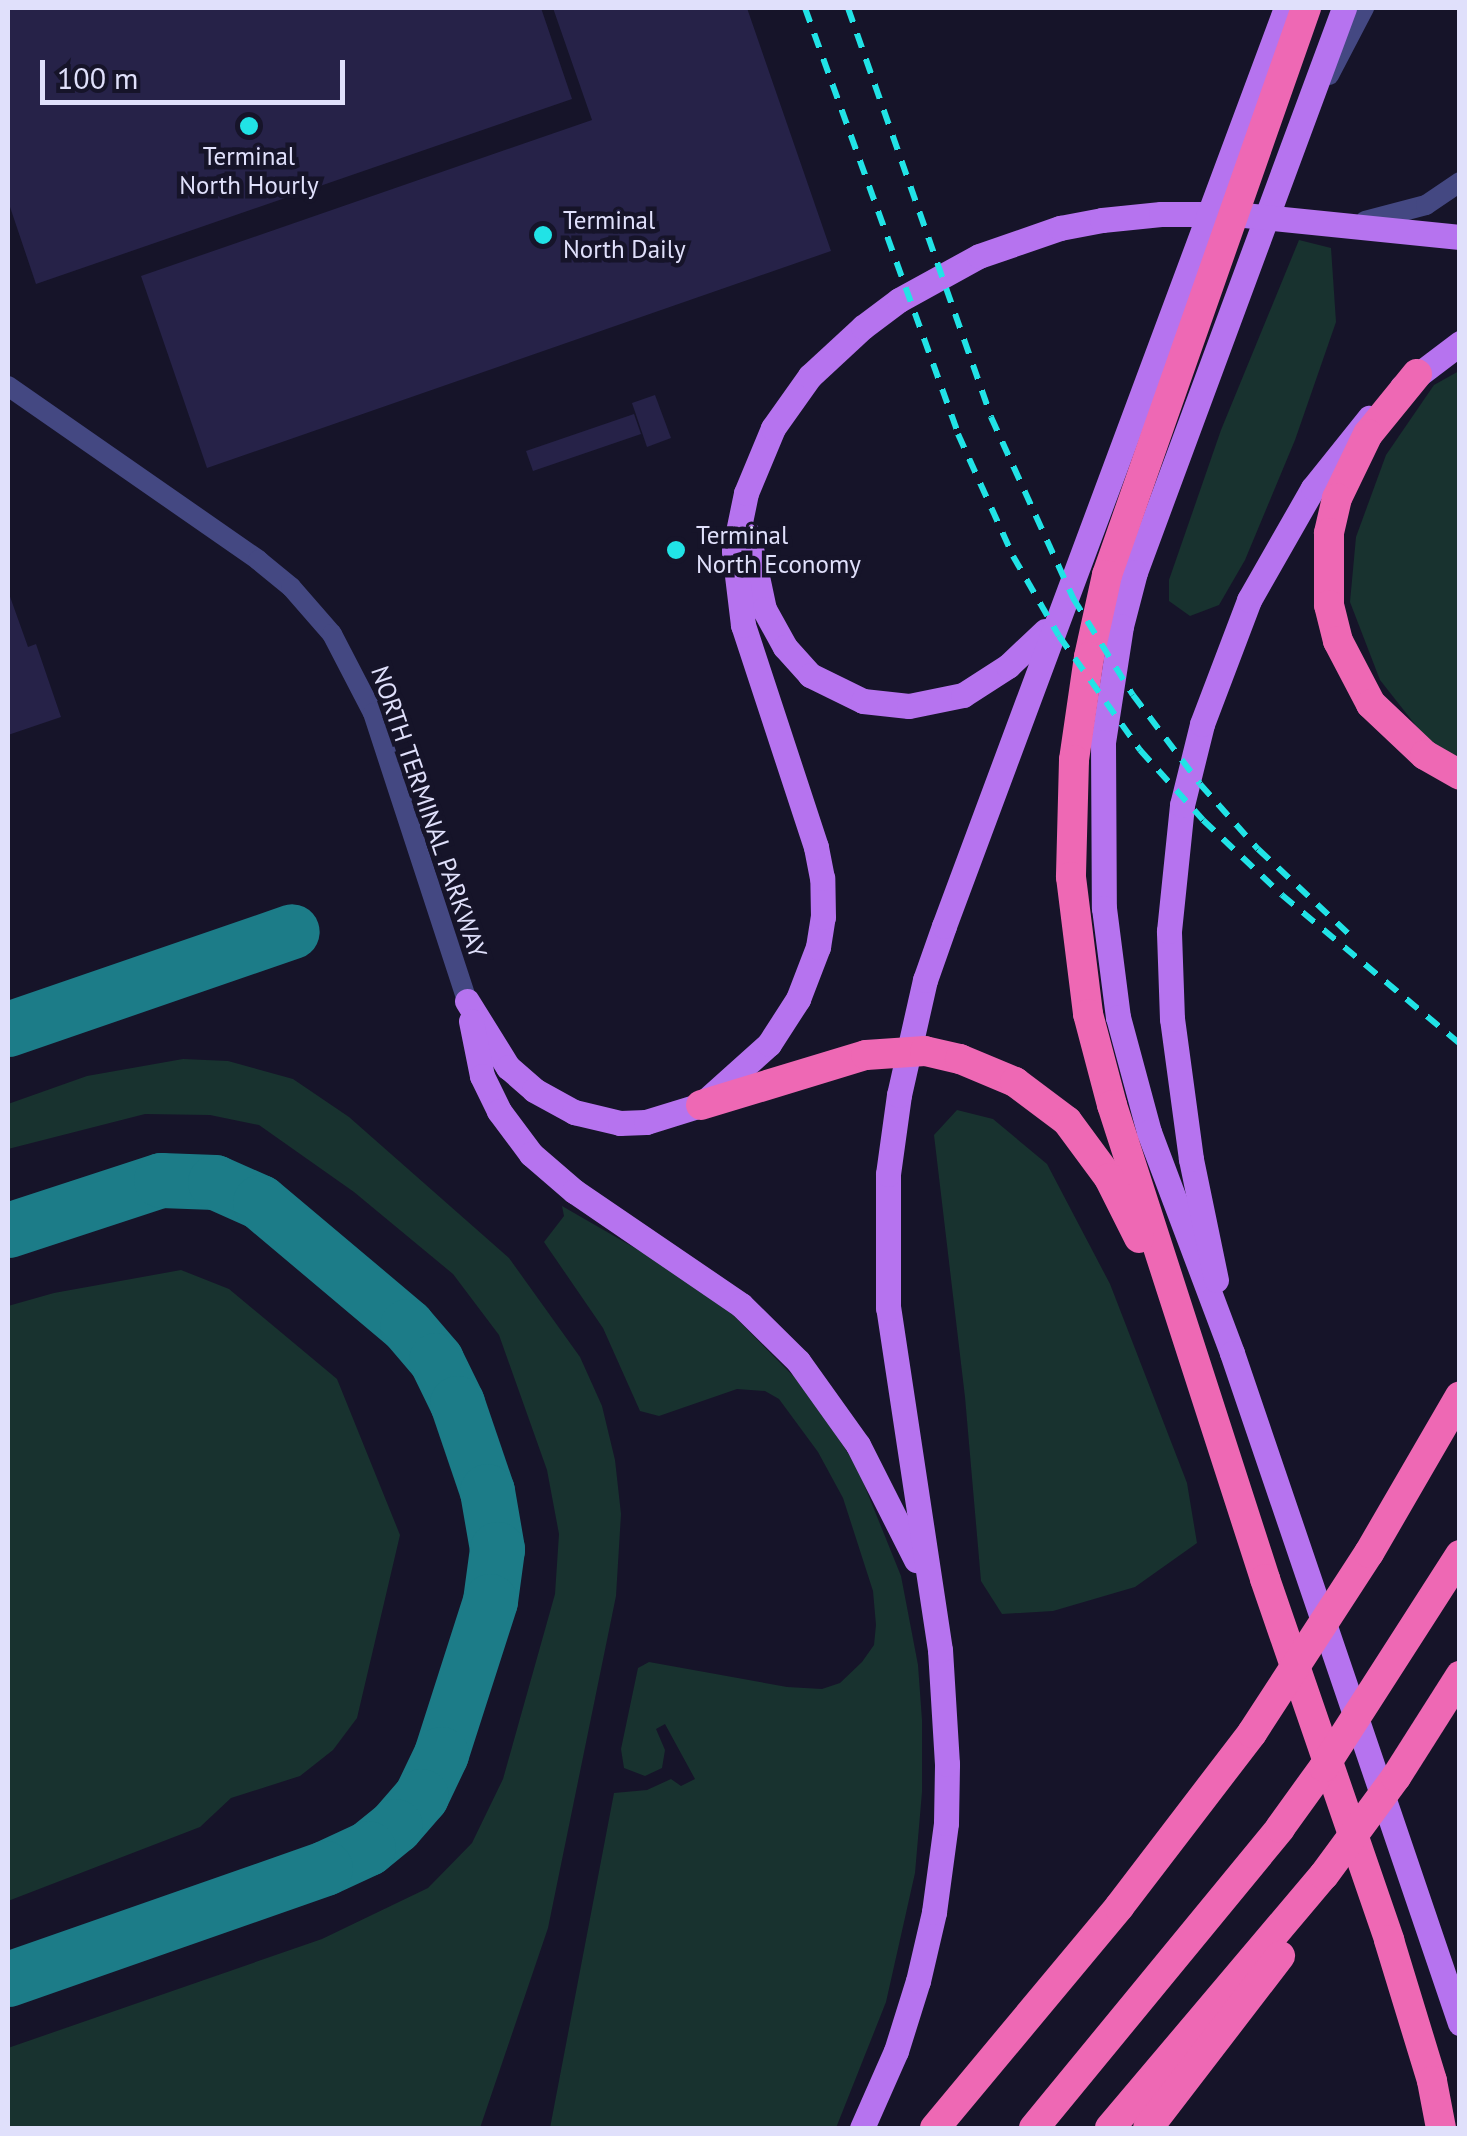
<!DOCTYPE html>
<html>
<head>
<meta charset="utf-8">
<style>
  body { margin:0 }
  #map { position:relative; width:1467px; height:2136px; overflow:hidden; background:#161429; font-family:"PT Sans",sans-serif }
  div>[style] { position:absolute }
  .green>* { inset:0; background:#18322f }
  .taxiway>* { height:55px; margin:-27.5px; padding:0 27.5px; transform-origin:27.5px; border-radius:27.5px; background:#1c7c88 }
  .building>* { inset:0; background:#262248 }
  .minor>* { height:20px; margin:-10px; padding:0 10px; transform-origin:10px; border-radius:10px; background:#444882 }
  .major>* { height:25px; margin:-12.5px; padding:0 12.5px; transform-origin:12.5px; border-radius:12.5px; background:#b673ef }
  .highway>* { height:30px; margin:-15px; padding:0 15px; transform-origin:15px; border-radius:15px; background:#ee68b4 }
  .rail>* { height:6px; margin-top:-3px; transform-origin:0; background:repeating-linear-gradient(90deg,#21e3e6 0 15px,transparent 0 27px) }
  .dots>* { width:28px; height:28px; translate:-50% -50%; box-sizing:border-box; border:5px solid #161429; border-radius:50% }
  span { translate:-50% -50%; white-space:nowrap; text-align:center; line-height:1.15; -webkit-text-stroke:9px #161429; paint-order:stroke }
  .poi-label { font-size:25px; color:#e0e0fb }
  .left { translate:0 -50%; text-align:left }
  .street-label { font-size:25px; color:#e0e0fb }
  .frame { position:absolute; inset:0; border:10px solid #e0e0fb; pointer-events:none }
  .scale { position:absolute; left:40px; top:60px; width:305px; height:45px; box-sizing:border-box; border:5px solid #e0e0fb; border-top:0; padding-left:12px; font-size:30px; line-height:35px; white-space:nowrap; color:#e0e0fb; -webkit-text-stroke:8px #161429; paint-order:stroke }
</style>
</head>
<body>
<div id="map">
  <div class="green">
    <div style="clip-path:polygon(1299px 240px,1331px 248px,1336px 322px,1295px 440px,1245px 560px,1219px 605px,1190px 616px,1169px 601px,1169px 580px,1221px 430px)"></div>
    <div style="clip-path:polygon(1459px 371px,1459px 758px,1428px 741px,1380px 680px,1350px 602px,1356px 537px,1386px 455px,1434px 385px)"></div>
    <div style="clip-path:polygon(183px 1059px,228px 1061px,293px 1079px,349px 1117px,509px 1258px,580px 1357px,602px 1406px,615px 1460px,621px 1514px,616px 1596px,548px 1928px,480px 2128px,8px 2128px,8px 2048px,322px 1939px,428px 1888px,472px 1843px,503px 1779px,555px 1594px,559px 1534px,547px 1470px,499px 1335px,453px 1274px,354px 1192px,259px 1125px,210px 1115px,145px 1114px,8px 1149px,8px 1104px,87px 1076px)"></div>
    <div style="clip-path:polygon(957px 1110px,993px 1119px,1047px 1164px,1110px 1284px,1187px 1483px,1197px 1543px,1135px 1587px,1053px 1611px,1002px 1614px,981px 1581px,965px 1397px,934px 1135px)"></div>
    <div style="clip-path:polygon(562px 1206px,673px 1270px,730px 1312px,806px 1389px,857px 1467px,901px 1576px,918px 1665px,922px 1720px,922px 1792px,915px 1873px,886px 2002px,836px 2128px,550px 2128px,614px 1793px,647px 1790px,671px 1779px,681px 1786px,695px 1779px,665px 1724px,656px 1729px,665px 1750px,662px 1768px,645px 1776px,624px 1768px,621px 1749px,638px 1668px,649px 1662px,787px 1687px,822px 1689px,840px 1683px,862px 1662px,874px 1645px,876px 1625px,873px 1591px,843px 1498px,818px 1452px,779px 1399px,765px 1391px,737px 1389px,659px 1416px,640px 1411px,603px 1328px,544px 1242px,564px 1216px)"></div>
    <div style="clip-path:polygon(181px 1270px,229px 1289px,337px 1379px,400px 1535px,357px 1718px,333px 1750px,300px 1776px,231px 1798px,200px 1827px,8px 1901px,8px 1306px,54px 1293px)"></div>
  </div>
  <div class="taxiway">
    <div style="left:8px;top:1029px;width:300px;rotate:-19deg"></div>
    <div style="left:8px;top:1230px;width:161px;rotate:-18.1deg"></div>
    <div style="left:161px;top:1180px;width:54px;rotate:2.1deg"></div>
    <div style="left:215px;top:1182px;width:49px;rotate:24deg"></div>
    <div style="left:260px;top:1202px;width:192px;rotate:40.1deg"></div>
    <div style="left:407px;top:1326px;width:45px;rotate:49.5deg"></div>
    <div style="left:436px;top:1360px;width:48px;rotate:64deg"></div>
    <div style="left:457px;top:1403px;width:93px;rotate:71.2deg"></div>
    <div style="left:487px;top:1491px;width:59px;rotate:80.2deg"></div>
    <div style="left:497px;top:1549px;width:52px;rotate:97.7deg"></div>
    <div style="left:490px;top:1601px;width:161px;rotate:107.8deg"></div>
    <div style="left:441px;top:1754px;width:47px;rotate:115.5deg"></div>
    <div style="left:421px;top:1796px;width:40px;rotate:131deg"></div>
    <div style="left:395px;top:1826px;width:35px;rotate:141deg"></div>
    <div style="left:368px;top:1848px;width:47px;rotate:155.1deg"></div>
    <div style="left:325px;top:1868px;width:336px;rotate:160.7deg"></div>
  </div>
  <div class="building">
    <div style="clip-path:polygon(8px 8px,541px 8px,572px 99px,36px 284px,8px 201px)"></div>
    <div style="clip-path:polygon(553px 8px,747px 8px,831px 251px,207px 468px,141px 276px,592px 120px)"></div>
    <div style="clip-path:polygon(655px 395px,671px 438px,647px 447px,632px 403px)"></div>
    <div style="clip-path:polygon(634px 414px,641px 434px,533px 471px,526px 451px)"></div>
    <div style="clip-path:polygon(8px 591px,28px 647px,36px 644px,61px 717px,8px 735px)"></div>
  </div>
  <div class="minor">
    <div style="left:1329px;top:75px;width:76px;rotate:-62.4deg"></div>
    <div style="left:1365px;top:221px;width:63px;rotate:-14.7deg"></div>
    <div style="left:1426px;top:205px;width:41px;rotate:-34.1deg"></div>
    <div style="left:8px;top:386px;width:305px;rotate:34.8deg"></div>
    <div style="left:258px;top:560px;width:43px;rotate:39.3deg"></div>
    <div style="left:291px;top:587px;width:62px;rotate:48.9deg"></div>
    <div style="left:332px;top:634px;width:89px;rotate:62.6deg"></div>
    <div style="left:373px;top:713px;width:303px;rotate:71.9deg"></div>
  </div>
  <div class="major">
    <div style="left:1344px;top:8px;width:601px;rotate:110.33deg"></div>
    <div style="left:1135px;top:572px;width:56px;rotate:104.5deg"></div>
    <div style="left:1121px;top:626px;width:117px;rotate:98.8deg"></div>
    <div style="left:1103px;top:742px;width:166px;rotate:89.7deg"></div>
    <div style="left:1104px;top:908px;width:110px;rotate:82.7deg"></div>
    <div style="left:1118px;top:1017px;width:119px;rotate:74.9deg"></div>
    <div style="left:1149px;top:1132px;width:236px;rotate:69.4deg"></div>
    <div style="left:1232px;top:1353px;width:708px;rotate:71.21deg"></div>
    <div style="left:1402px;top:387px;width:73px;rotate:-37.2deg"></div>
    <div style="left:748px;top:534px;width:77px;rotate:78deg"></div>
    <div style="left:764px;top:609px;width:43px;rotate:61.1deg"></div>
    <div style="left:785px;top:647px;width:38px;rotate:48deg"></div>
    <div style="left:810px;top:675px;width:59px;rotate:26.1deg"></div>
    <div style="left:863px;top:701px;width:46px;rotate:6.2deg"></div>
    <div style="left:909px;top:706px;width:55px;rotate:-11.5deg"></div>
    <div style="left:963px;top:695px;width:54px;rotate:-32.8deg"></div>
    <div style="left:1008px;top:666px;width:51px;rotate:-43.4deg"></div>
    <div style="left:467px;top:1001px;width:78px;rotate:58.2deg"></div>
    <div style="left:508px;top:1067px;width:35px;rotate:41deg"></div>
    <div style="left:534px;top:1090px;width:46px;rotate:28.8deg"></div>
    <div style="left:574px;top:1112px;width:47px;rotate:13.4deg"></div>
    <div style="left:620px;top:1123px;width:26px;rotate:-2deg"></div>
    <div style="left:646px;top:1122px;width:58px;rotate:-17.2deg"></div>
    <div style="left:701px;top:1105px;width:91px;rotate:-41.9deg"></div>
    <div style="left:769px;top:1044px;width:54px;rotate:-57.2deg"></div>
    <div style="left:798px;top:999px;width:56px;rotate:-69deg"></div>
    <div style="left:818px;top:947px;width:30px;rotate:-81deg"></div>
    <div style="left:823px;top:917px;width:39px;rotate:-91deg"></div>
    <div style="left:822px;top:878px;width:32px;rotate:-101deg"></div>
    <div style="left:816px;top:847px;width:234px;rotate:-108.2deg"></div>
    <div style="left:743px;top:625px;width:75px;rotate:-96.9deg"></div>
    <div style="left:734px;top:551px;width:59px;rotate:-78.3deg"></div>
    <div style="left:746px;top:493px;width:70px;rotate:-67.4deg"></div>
    <div style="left:773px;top:428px;width:64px;rotate:-54.6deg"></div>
    <div style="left:810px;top:376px;width:72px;rotate:-42.8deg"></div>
    <div style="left:863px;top:327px;width:45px;rotate:-36.9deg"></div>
    <div style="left:899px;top:300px;width:91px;rotate:-28.8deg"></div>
    <div style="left:979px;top:256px;width:86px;rotate:-19.1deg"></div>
    <div style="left:1060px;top:228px;width:43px;rotate:-10.8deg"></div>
    <div style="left:1102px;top:220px;width:59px;rotate:-5.8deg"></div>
    <div style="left:1161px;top:214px;width:73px"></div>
    <div style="left:1234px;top:214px;width:227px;rotate:5.8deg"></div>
    <div style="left:471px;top:1021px;width:56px;rotate:78.7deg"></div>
    <div style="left:482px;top:1076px;width:39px;rotate:64deg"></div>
    <div style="left:499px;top:1111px;width:54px;rotate:53.3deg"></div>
    <div style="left:531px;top:1154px;width:57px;rotate:40.7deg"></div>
    <div style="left:574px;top:1191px;width:202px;rotate:34.3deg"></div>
    <div style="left:741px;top:1305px;width:80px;rotate:44.5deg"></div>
    <div style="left:798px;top:1361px;width:103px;rotate:54.5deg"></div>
    <div style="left:858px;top:1445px;width:129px;rotate:63.2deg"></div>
    <div style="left:1216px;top:1280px;width:124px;rotate:-101.7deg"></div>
    <div style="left:1191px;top:1159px;width:141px;rotate:-97.7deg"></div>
    <div style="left:1172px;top:1019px;width:88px;rotate:-92deg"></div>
    <div style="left:1169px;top:931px;width:127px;rotate:-84.1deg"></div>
    <div style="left:1182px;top:805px;width:83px;rotate:-76.1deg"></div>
    <div style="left:1202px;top:724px;width:133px;rotate:-69.2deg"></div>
    <div style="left:1249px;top:600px;width:129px;rotate:-60.3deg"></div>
    <div style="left:1313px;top:488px;width:90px;rotate:-51.3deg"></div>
    <div style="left:862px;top:2128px;width:84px;rotate:-66.2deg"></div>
    <div style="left:896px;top:2051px;width:73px;rotate:-72.6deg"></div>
    <div style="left:918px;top:1981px;width:71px;rotate:-76.9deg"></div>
    <div style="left:934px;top:1912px;width:90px;rotate:-82.3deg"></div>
    <div style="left:946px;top:1823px;width:59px;rotate:-89deg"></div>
    <div style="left:947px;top:1764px;width:114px;rotate:-93.5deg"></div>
    <div style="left:940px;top:1650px;width:346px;rotate:-98.6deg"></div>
    <div style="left:888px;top:1308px;width:134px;rotate:-90deg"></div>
    <div style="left:888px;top:1174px;width:80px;rotate:-82.1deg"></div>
    <div style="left:899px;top:1095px;width:118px;rotate:-77.3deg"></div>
    <div style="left:925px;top:980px;width:57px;rotate:-70.6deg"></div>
    <div style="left:944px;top:926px;width:980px;rotate:-69.57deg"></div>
  </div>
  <div class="highway">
    <div style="left:1306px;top:8px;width:601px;rotate:109.34deg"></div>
    <div style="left:1107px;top:575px;width:84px;rotate:102.4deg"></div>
    <div style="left:1089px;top:657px;width:104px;rotate:98.3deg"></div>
    <div style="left:1074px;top:760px;width:117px;rotate:91.5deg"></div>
    <div style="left:1071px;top:877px;width:138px;rotate:82.9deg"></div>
    <div style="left:1088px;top:1014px;width:94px;rotate:75.2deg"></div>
    <div style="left:1112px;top:1105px;width:498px;rotate:72.1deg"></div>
    <div style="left:1265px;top:1579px;width:382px;rotate:71deg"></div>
    <div style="left:1389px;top:1940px;width:147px;rotate:73deg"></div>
    <div style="left:1432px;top:2081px;width:48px;rotate:79.2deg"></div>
    <div style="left:1417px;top:374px;width:77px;rotate:129.2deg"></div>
    <div style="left:1368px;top:434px;width:71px;rotate:115.8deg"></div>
    <div style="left:1337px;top:498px;width:36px;rotate:103deg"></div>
    <div style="left:1329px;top:533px;width:72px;rotate:90deg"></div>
    <div style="left:1329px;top:605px;width:37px;rotate:76deg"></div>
    <div style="left:1338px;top:641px;width:71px;rotate:62.4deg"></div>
    <div style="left:1371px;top:704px;width:74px;rotate:43.4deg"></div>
    <div style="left:1425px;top:755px;width:40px;rotate:29.7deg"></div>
    <div style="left:701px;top:1105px;width:172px;rotate:-16.9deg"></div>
    <div style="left:866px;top:1055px;width:59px;rotate:-3.9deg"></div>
    <div style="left:925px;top:1051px;width:36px;rotate:13deg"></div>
    <div style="left:960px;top:1059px;width:60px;rotate:22.7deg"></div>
    <div style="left:1015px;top:1082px;width:65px;rotate:36.9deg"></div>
    <div style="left:1067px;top:1121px;width:71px;rotate:53.6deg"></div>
    <div style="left:1109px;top:1178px;width:67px;rotate:63.4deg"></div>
    <div style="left:935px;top:2128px;width:288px;rotate:-50.2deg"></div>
    <div style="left:1119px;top:1907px;width:219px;rotate:-52.6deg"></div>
    <div style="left:1252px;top:1733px;width:215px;rotate:-57deg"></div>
    <div style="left:1369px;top:1553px;width:181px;rotate:-59.9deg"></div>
    <div style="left:1034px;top:2128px;width:388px;rotate:-50.6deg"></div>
    <div style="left:1280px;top:1828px;width:75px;rotate:-54.2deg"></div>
    <div style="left:1324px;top:1767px;width:252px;rotate:-57.3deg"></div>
    <div style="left:1110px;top:2128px;width:331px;rotate:-49.8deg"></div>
    <div style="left:1324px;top:1875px;width:122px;rotate:-53.7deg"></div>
    <div style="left:1396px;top:1777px;width:120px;rotate:-57.6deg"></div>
    <div style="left:1148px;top:2128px;width:217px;rotate:-52.5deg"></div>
  </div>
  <div class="rail">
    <div style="left:805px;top:8px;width:453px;rotate:70.2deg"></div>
    <div style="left:958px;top:434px;width:134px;rotate:65.7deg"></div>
    <div style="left:1013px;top:556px;width:92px;rotate:60.1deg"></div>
    <div style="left:1059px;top:636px;width:140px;rotate:54.6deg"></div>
    <div style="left:1140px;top:750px;width:94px;rotate:48deg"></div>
    <div style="left:1203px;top:820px;width:109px;rotate:43.5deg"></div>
    <div style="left:1282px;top:895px;width:232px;rotate:39.9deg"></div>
    <div style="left:848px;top:8px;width:433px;rotate:70.7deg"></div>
    <div style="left:991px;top:417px;width:199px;rotate:65.6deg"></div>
    <div style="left:1073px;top:598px;width:114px;rotate:58.3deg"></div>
    <div style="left:1133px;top:695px;width:111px;rotate:53deg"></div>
    <div style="left:1200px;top:784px;width:87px;rotate:48.3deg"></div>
    <div style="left:1258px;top:849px;width:129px;rotate:43.1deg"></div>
  </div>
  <div class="dots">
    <div style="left:249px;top:126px;background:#21e3e6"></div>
    <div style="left:543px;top:235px;background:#21e3e6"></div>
    <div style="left:676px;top:550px;background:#21e3e6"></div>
  </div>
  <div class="poi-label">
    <span style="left:249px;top:171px">Terminal<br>North Hourly</span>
    <span class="left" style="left:563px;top:235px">Terminal<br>North Daily</span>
    <span class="left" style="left:696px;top:550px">Terminal<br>North Economy</span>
  </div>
  <div class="street-label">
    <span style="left:429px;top:812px;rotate:71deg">NORTH TERMINAL PARKWAY</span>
  </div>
  <div class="frame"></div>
  <div class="scale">100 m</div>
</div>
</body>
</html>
